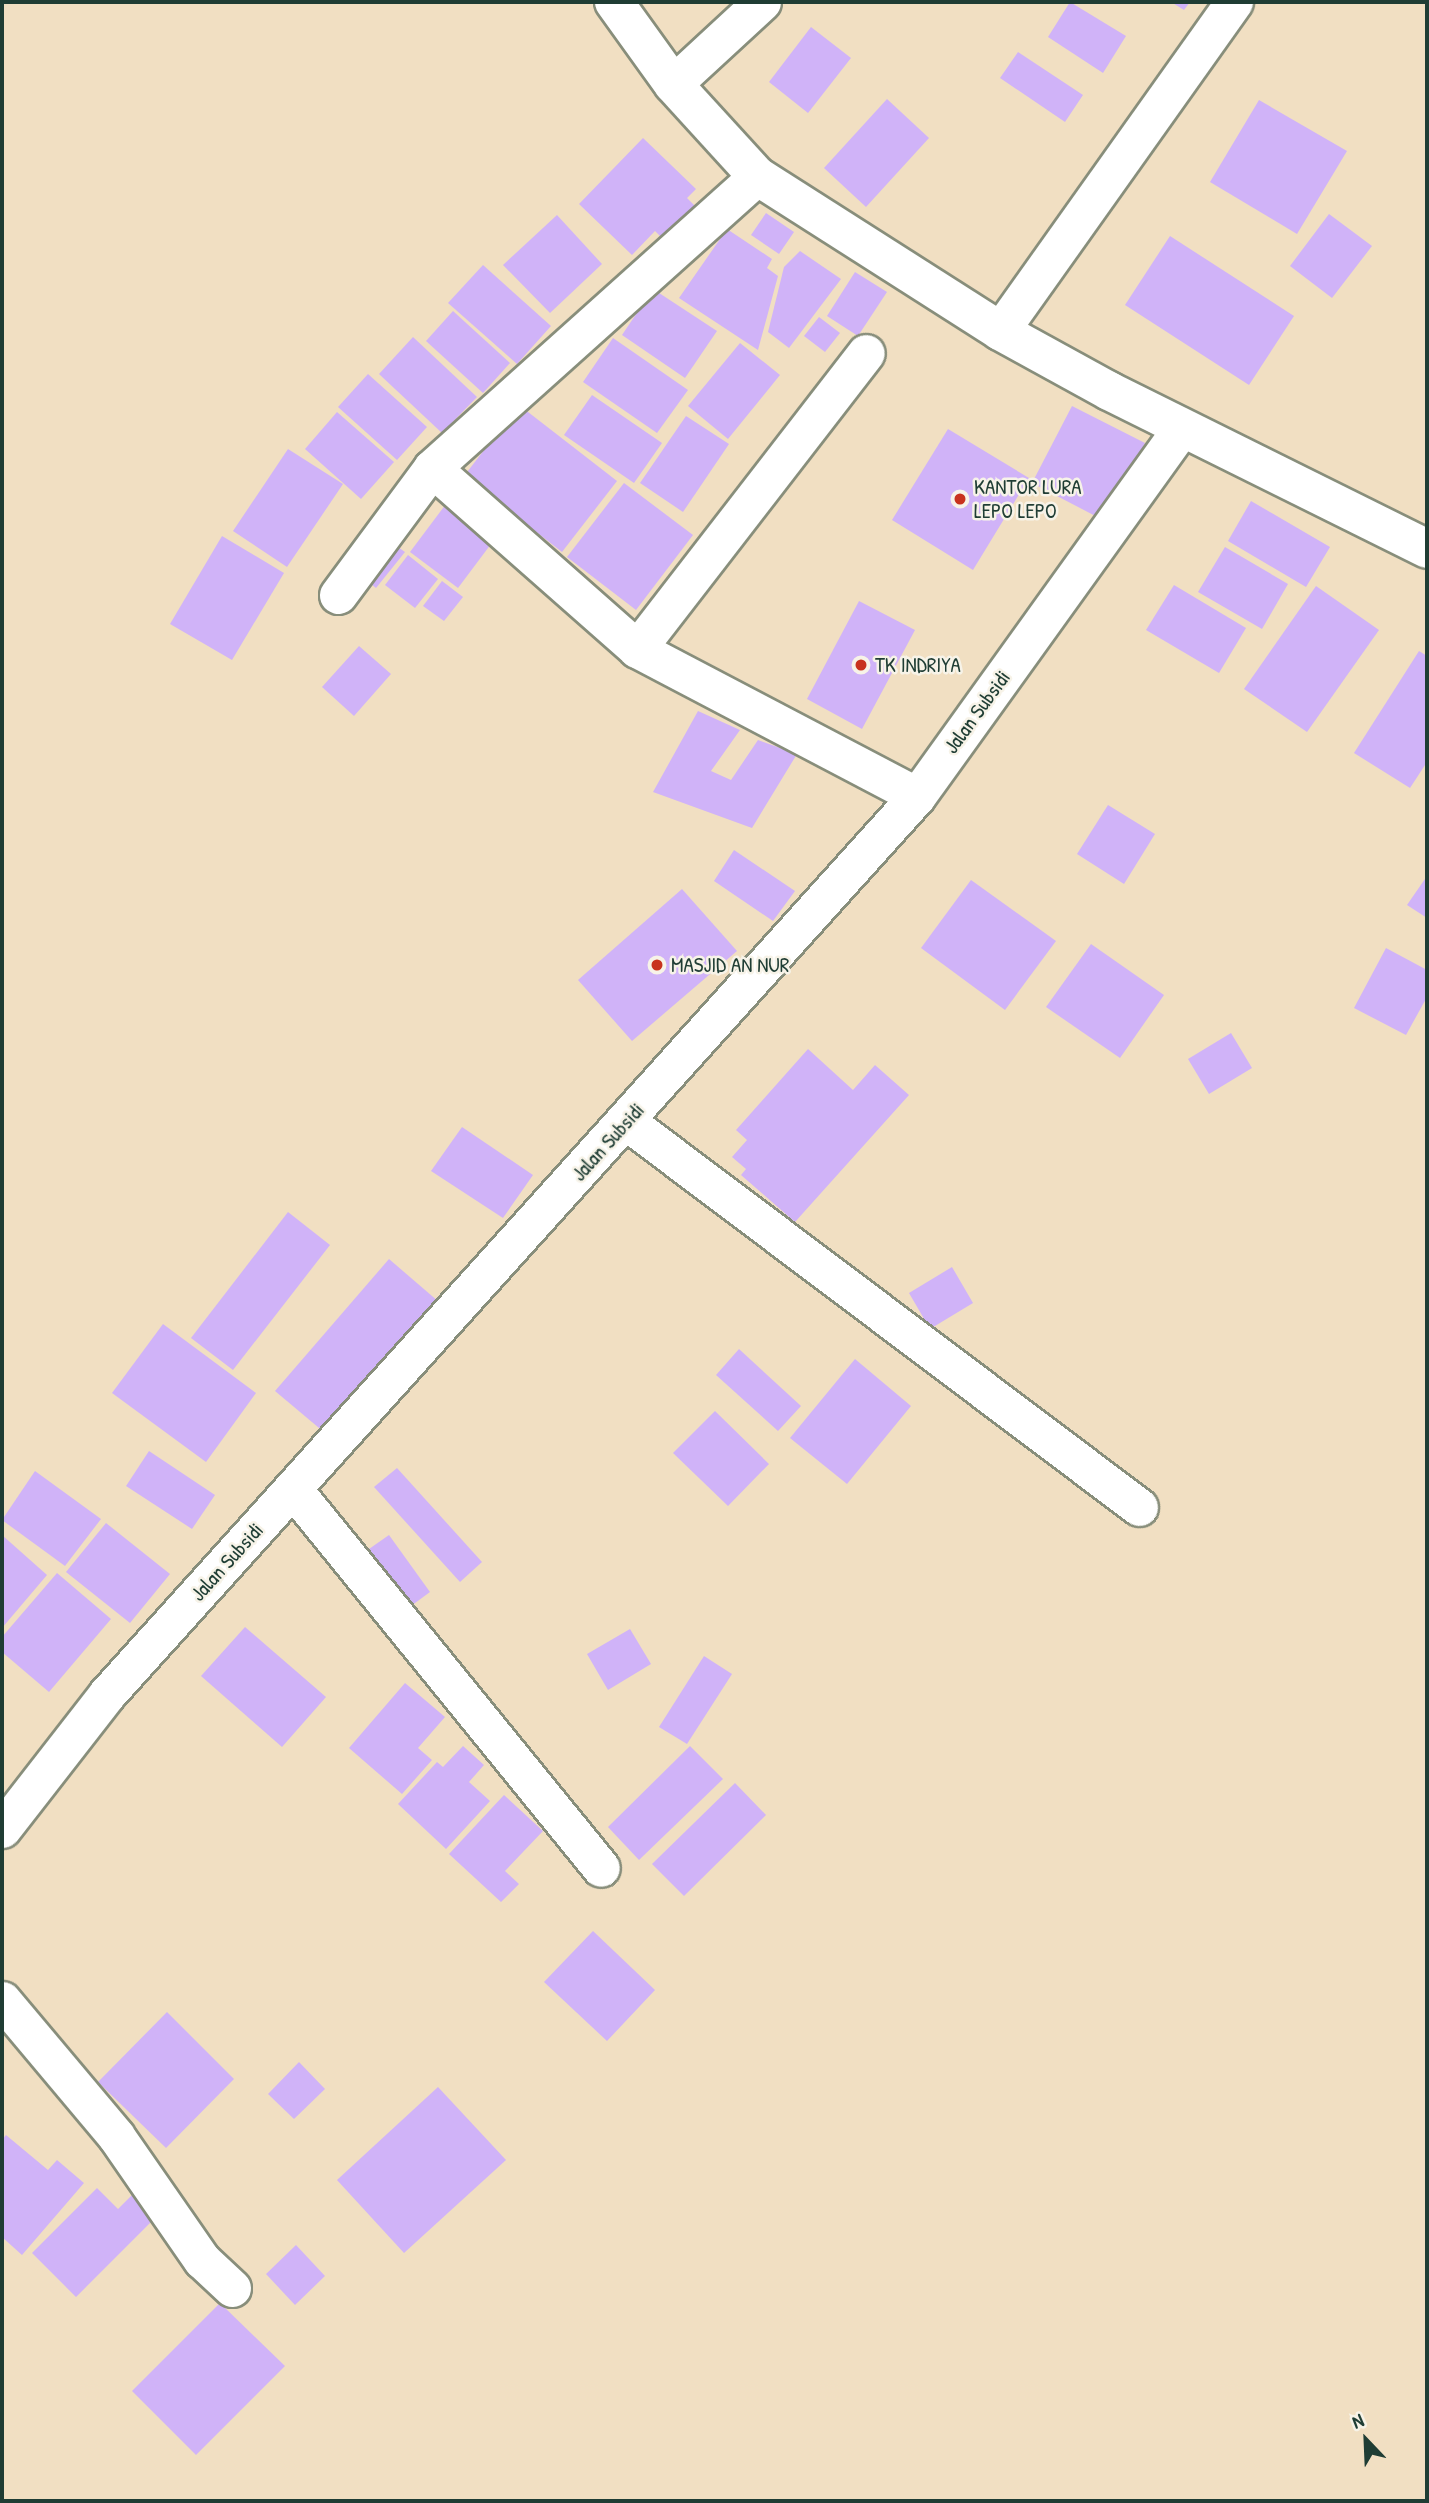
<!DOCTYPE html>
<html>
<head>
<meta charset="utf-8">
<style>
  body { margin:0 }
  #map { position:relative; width:1429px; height:2503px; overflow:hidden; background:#f1dfc2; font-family:"Patrick Hand",sans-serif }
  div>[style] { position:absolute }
  .building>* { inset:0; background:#d0b3f8 }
  .roads { filter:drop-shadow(2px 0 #888e7b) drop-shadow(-2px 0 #888e7b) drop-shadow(0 2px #888e7b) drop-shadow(0 -2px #888e7b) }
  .street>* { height:37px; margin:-18.5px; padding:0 18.5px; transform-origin:18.5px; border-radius:18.5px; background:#fff }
  .secondary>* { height:38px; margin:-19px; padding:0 19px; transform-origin:19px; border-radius:19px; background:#fff }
  .dots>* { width:19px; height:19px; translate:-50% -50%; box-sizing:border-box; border:4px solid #f7f3e8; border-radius:50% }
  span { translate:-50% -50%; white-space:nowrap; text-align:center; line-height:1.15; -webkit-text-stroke:5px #f7f3e8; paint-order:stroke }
  .poi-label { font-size:21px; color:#1f3d34 }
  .left { translate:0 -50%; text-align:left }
  .street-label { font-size:21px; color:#1f3d34 }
  .frame { position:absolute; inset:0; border:4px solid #1f3d34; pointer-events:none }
  .north { position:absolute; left:1331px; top:2405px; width:70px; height:70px; -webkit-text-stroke:5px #f7f3e8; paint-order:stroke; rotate:337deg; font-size:19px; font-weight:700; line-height:28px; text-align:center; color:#1f3d34 }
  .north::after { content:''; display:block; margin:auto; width:24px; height:32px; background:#1f3d34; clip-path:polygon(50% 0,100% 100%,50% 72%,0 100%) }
</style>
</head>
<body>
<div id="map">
  <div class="building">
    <div style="clip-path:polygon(1070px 2px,1126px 36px,1103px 73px,1048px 37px)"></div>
    <div style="clip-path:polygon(1171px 2px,1190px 2px,1184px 10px)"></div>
    <div style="clip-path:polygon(811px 27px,851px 58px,808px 113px,769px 82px)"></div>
    <div style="clip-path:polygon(1018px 52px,1083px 95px,1065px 122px,1000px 78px)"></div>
    <div style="clip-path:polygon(887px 99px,929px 138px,866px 207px,824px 168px)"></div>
    <div style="clip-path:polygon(1259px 100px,1347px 151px,1297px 234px,1210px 182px)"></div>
    <div style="clip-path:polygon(643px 138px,696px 189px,687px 198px,705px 216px,673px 249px,655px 231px,632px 255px,579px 204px)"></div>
    <div style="clip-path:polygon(766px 213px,794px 232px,779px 254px,751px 235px)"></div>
    <div style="clip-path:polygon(1329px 214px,1372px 246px,1332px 298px,1290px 266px)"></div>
    <div style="clip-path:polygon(557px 215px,602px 264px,550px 313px,503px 265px)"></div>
    <div style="clip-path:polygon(727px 229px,772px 259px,767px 268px,778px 276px,758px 350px,679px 298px)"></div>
    <div style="clip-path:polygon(1170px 236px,1294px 316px,1249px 385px,1125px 305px)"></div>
    <div style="clip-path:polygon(800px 251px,841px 279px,789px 348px,768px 332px,784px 267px)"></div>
    <div style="clip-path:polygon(483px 265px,551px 326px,517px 364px,448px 303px)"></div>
    <div style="clip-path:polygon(855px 272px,887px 292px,858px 336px,827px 316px)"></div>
    <div style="clip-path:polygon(653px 289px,717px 331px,685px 378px,622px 335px)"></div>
    <div style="clip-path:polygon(453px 311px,510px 363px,483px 393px,426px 341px)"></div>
    <div style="clip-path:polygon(819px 317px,840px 333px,825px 352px,804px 336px)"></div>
    <div style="clip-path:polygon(413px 337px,477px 397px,442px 433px,379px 374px)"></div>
    <div style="clip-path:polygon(613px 338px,688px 390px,657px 433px,583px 382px)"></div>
    <div style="clip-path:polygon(740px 343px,780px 375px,728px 439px,688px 406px)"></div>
    <div style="clip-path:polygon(368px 374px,427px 427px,397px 460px,338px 407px)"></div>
    <div style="clip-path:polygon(592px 395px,662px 443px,634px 483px,564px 435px)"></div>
    <div style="clip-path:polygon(519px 405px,617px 481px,562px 552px,464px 476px)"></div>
    <div style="clip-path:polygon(1072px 406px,1145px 443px,1105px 521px,1032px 483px)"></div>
    <div style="clip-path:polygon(337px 412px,394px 462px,361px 499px,305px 449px)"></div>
    <div style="clip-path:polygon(686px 416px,729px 444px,683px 512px,640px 483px)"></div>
    <div style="clip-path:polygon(948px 429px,1029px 478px,973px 570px,892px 520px)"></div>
    <div style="clip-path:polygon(288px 449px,343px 484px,287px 567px,233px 531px)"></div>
    <div style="clip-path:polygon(624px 483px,693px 535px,636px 610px,567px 557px)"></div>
    <div style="clip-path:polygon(1251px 501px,1330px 547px,1306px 587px,1228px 541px)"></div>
    <div style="clip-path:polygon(446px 504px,494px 540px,458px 588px,410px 552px)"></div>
    <div style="clip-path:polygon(222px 536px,284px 573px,232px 660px,170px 624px)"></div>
    <div style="clip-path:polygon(388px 540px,405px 552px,376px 588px,360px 575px)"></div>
    <div style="clip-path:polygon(1225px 547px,1288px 584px,1262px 629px,1198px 592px)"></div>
    <div style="clip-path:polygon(408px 555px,438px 579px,415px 608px,385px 585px)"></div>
    <div style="clip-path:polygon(442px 581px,463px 597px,444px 621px,423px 606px)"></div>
    <div style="clip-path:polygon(1174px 585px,1246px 628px,1219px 673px,1146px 630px)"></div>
    <div style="clip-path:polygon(1316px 586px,1379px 630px,1307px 732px,1244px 689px)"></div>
    <div style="clip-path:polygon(859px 601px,915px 630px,862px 729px,807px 699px)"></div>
    <div style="clip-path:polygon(359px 646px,391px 674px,354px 716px,322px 687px)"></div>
    <div style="clip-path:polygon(1419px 651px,1427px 656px,1427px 762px,1410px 788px,1354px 753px)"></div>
    <div style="clip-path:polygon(698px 711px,740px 730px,711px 771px,731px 780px,758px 740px,797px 754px,752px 828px,653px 792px)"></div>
    <div style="clip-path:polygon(1108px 805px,1155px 834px,1124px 884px,1077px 854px)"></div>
    <div style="clip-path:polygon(734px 850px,795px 891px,773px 921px,714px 881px)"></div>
    <div style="clip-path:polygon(1427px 876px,1427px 918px,1407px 905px)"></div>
    <div style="clip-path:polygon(971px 880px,1056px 941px,1005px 1010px,921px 948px)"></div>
    <div style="clip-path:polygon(682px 889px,737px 951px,632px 1041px,578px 980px)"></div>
    <div style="clip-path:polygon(1091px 944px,1164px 995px,1120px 1058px,1046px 1007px)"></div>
    <div style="clip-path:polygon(1386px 948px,1427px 970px,1427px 997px,1406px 1035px,1354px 1008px)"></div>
    <div style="clip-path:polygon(1231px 1033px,1252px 1068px,1209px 1094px,1188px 1059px)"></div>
    <div style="clip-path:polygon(808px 1049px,853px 1090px,875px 1065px,909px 1095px,795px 1222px,741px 1175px,746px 1169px,732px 1157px,747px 1140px,736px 1130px)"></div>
    <div style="clip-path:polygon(462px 1127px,533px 1175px,503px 1218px,431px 1171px)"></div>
    <div style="clip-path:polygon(288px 1212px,330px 1245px,233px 1370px,191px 1338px)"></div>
    <div style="clip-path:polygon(389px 1259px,439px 1302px,325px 1433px,275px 1391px)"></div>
    <div style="clip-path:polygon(952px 1267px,973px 1303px,930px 1329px,909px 1293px)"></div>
    <div style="clip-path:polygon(163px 1324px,256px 1393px,206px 1462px,112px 1393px)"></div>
    <div style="clip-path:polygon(739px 1349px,801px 1406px,778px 1431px,716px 1375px)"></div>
    <div style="clip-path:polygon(855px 1359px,911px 1406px,847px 1484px,790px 1438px)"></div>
    <div style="clip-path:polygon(715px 1411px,769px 1464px,728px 1506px,673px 1453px)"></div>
    <div style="clip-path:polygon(149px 1451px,215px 1495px,192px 1529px,126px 1486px)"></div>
    <div style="clip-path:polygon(397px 1468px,482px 1562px,460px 1582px,374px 1487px)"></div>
    <div style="clip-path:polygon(35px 1471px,101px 1519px,65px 1566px,2px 1520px)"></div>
    <div style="clip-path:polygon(106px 1523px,170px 1574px,130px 1623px,66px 1572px)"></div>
    <div style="clip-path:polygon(2px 1535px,47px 1575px,2px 1628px)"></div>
    <div style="clip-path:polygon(389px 1535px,430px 1592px,411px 1606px,369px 1549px)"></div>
    <div style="clip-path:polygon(57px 1573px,111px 1619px,49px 1692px,2px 1652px,2px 1637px)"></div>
    <div style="clip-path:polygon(245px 1627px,326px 1697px,282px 1747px,201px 1676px)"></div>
    <div style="clip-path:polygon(630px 1629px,651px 1664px,608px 1690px,587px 1654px)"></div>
    <div style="clip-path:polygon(704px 1656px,732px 1674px,687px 1744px,659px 1727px)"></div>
    <div style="clip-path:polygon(405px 1683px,445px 1717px,418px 1748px,432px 1760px,402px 1794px,349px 1748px)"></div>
    <div style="clip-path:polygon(463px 1746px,484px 1765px,469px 1782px,490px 1801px,446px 1849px,398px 1804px,437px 1762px,443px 1767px)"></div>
    <div style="clip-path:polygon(690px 1746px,723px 1779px,639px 1860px,608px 1827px)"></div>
    <div style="clip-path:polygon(735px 1783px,766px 1815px,684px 1896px,652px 1864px)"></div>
    <div style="clip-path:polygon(504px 1795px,543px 1831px,505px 1871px,519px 1884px,501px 1902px,449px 1854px)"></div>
    <div style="clip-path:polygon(593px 1931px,655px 1990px,607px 2041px,544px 1982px)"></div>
    <div style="clip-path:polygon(167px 2012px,234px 2079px,166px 2148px,98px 2082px)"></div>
    <div style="clip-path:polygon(299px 2062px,325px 2089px,294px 2119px,268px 2094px)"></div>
    <div style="clip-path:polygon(438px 2087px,506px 2160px,404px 2253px,337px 2180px)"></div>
    <div style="clip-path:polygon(6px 2135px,48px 2170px,57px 2160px,84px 2183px,22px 2255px,2px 2237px,2px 2140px)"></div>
    <div style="clip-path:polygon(97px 2188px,118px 2209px,132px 2195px,155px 2218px,76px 2297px,32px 2253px)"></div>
    <div style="clip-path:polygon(296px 2245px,325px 2276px,295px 2305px,266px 2274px)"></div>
    <div style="clip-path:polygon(220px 2303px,285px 2366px,196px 2455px,132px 2391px)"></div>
  </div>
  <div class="roads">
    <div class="street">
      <div style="left:673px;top:84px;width:121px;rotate:-42.7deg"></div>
      <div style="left:1000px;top:331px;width:404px;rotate:-54.6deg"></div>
      <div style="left:432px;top:468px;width:273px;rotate:41.4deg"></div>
      <div style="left:637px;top:649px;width:316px;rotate:27.7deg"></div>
      <div style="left:338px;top:595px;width:158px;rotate:-53.5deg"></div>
      <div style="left:432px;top:468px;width:437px;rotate:-41.9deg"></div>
      <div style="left:637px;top:649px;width:374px;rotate:-52.3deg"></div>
      <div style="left:626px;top:1121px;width:642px;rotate:36.96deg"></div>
      <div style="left:293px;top:1489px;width:488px;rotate:50.9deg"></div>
      <div style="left:2px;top:1829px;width:171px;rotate:-52.1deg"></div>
      <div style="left:107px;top:1694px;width:1209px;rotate:-47.95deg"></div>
      <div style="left:917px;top:796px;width:453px;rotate:-54.3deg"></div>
      <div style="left:2px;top:2000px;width:177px;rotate:50deg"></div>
      <div style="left:116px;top:2136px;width:151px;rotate:55.3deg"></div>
      <div style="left:202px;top:2260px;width:41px;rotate:43deg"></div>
    </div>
    <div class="secondary">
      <div style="left:614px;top:2px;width:101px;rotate:54.3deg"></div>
      <div style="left:673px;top:84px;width:125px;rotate:47.6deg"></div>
      <div style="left:757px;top:176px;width:288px;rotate:32.5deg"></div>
      <div style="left:1000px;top:331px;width:124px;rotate:28.8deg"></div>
      <div style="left:1109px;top:391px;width:355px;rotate:26.4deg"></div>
    </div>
  </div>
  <div class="dots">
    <div style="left:960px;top:499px;background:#c8321e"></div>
    <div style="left:861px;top:665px;background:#c8321e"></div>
    <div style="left:657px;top:965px;background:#c8321e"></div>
  </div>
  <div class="poi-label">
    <span class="left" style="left:974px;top:499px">KANTOR LURA<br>LEPO LEPO</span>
    <span class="left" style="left:875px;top:665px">TK INDRIYA</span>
    <span class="left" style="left:671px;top:965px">MASJID AN NUR</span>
  </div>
  <div class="street-label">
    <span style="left:977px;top:712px;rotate:-54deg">Jalan Subsidi</span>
    <span style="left:608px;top:1142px;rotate:-48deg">Jalan Subsidi</span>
    <span style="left:227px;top:1562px;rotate:-48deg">Jalan Subsidi</span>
  </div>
  <div class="frame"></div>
  <div class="north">N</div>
</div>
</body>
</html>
